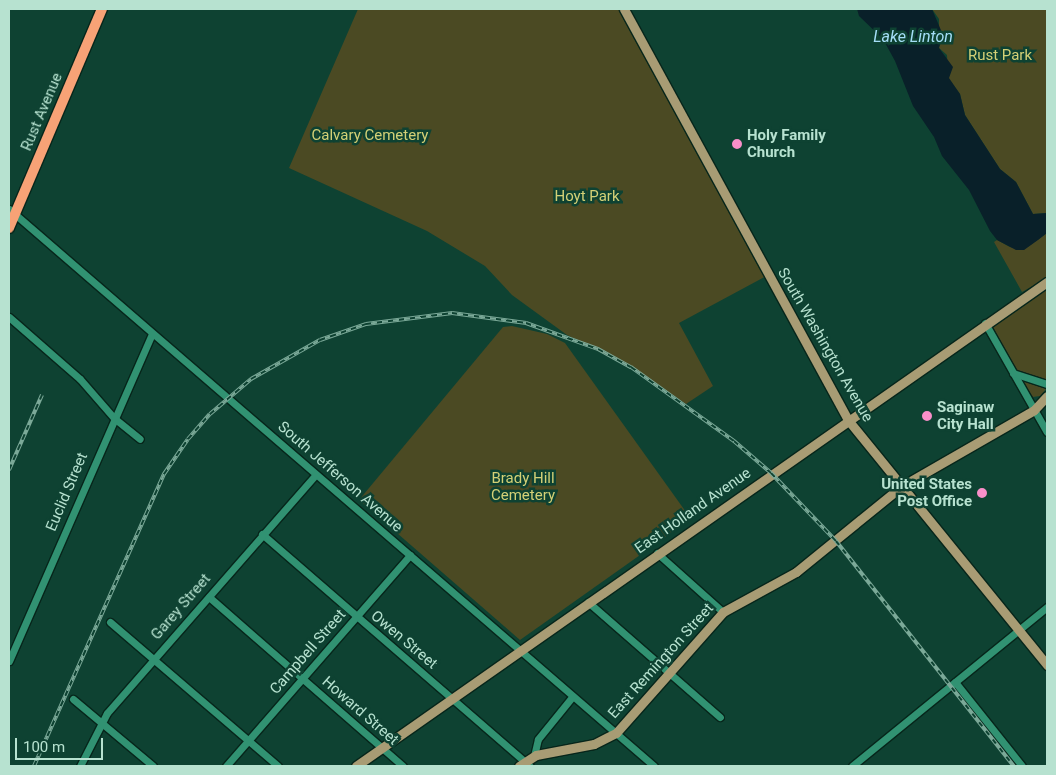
<!DOCTYPE html>
<html>
<head>
<meta charset="utf-8">
<style>
  body { margin:0 }
  #map { position:relative; width:1056px; height:775px; overflow:hidden; background:#0e4232; font-family:Roboto,sans-serif }
  div>[style] { position:absolute }
  .green>* { inset:0; background:#4b4a23 }
  .water>* { inset:0; background:#092029 }
  .roads { filter:drop-shadow(1px 0 #07261b) drop-shadow(-1px 0 #07261b) drop-shadow(0 1px #07261b) drop-shadow(0 -1px #07261b) }
  .minor>* { height:7px; margin:-3.5px; padding:0 3.5px; transform-origin:3.5px; border-radius:3.5px; background:#319272 }
  .major>* { height:9px; margin:-4.5px; padding:0 4.5px; transform-origin:4.5px; border-radius:4.5px; background:#a89c74 }
  .highway>* { height:10px; margin:-5px; padding:0 5px; transform-origin:5px; border-radius:5px; background:#f7a276 }
  .rail>* { height:4px; margin-top:-2px; transform-origin:0; background:repeating-linear-gradient(90deg,#0e4232 0 5.5px,#7ba998 0 11px); box-sizing:border-box; border-block:1px solid #7ba998 }
  .dots>* { width:14px; height:14px; translate:-50% -50%; box-sizing:border-box; border:2px solid #0e4232; border-radius:50% }
  span { translate:-50% -50%; white-space:nowrap; text-align:center; line-height:1.15; -webkit-text-stroke:5px #0e4232; paint-order:stroke }
  .park-label { font-size:15px; color:#d3d076 }
  .street-label { font-size:15px; color:#b7e2d0 }
  .poi-label { font-size:15px; color:#b7e2d0; font-weight:700 }
  .left { translate:0 -50%; text-align:left }
  .right { translate:-100% -50%; text-align:right }
  .water-label { font-size:16px; color:#a5def7; font-style:italic }
  .frame { position:absolute; inset:0; border:10px solid #b7e2d0; pointer-events:none }
  .scale { position:absolute; left:15px; top:738px; width:88px; height:22px; box-sizing:border-box; border:2px solid #b7e2d0; border-top:0; padding-left:6px; font-size:15px; line-height:18px; white-space:nowrap; color:#b7e2d0; -webkit-text-stroke:4px #0e4232; paint-order:stroke }
</style>
</head>
<body>
<div id="map">
  <div class="green">
    <div style="clip-path:polygon(358px 9px,624px 9px,768px 275px,679px 323px,713px 386px,686px 404px,631px 367px,567px 335px,512px 295px,485px 266px,427px 231px,289px 168px)"></div>
    <div style="clip-path:polygon(932px 9px,1047px 9px,1047px 213px,1033px 214px,1016px 182px,1000px 169px,965px 115px,960px 94px,948px 78px,947px 55px,939px 48px,939px 19px)"></div>
    <div style="clip-path:polygon(1047px 233px,1047px 278px,1022px 292px,994px 242px,997px 240px,1010px 247px,1023px 250px)"></div>
    <div style="clip-path:polygon(1047px 287px,1047px 380px,1046px 380px,1017px 372px,993px 327px)"></div>
    <div style="clip-path:polygon(512px 326px,547px 334px,565px 343px,691px 519px,520px 640px,359px 500px,503px 327px)"></div>
    <div style="clip-path:polygon(1021px 380px,1044px 386px,1046px 389px,1040px 396px,1033px 397px)"></div>
  </div>
  <div class="water">
    <div style="clip-path:polygon(857px 9px,932px 9px,943px 35px,939px 48px,953px 67px,949px 78px,960px 94px,965px 115px,1000px 169px,1016px 182px,1033px 214px,1047px 213px,1047px 233px,1038px 240px,1024px 250px,1016px 250px,997px 240px,990px 231px,969px 190px,942px 156px,934px 137px,913px 106px,895px 61px,883px 39px,859px 16px)"></div>
  </div>
  <div class="roads">
    <div class="minor">
      <div style="left:9px;top:209px;width:852px;rotate:40.81deg"></div>
      <div style="left:9px;top:317px;width:94px;rotate:41.1deg"></div>
      <div style="left:80px;top:379px;width:52px;rotate:48.9deg"></div>
      <div style="left:114px;top:418px;width:33px;rotate:39deg"></div>
      <div style="left:985px;top:323px;width:125px;rotate:60.4deg"></div>
      <div style="left:1013px;top:373px;width:36px;rotate:18deg"></div>
      <div style="left:262px;top:534px;width:354px;rotate:40.9deg"></div>
      <div style="left:657px;top:553px;width:89px;rotate:41.8deg"></div>
      <div style="left:209px;top:597px;width:257px;rotate:41.1deg"></div>
      <div style="left:588px;top:602px;width:175px;rotate:41.1deg"></div>
      <div style="left:110px;top:622px;width:221px;rotate:40.6deg"></div>
      <div style="left:9px;top:661px;width:357px;rotate:-66.4deg"></div>
      <div style="left:955px;top:682px;width:107px;rotate:51.4deg"></div>
      <div style="left:73px;top:699px;width:104px;rotate:39.9deg"></div>
      <div style="left:534px;top:756px;width:17px;rotate:-77deg"></div>
      <div style="left:538px;top:739px;width:55px;rotate:-50.9deg"></div>
      <div style="left:80px;top:766px;width:59px;rotate:-63deg"></div>
      <div style="left:107px;top:713px;width:317px;rotate:-48.8deg"></div>
      <div style="left:226px;top:766px;width:280px;rotate:-48.9deg"></div>
      <div style="left:852px;top:766px;width:252px;rotate:-39.2deg"></div>
    </div>
    <div class="major">
      <div style="left:624px;top:9px;width:468px;rotate:61.4deg"></div>
      <div style="left:848px;top:420px;width:316px;rotate:50.9deg"></div>
      <div style="left:356px;top:766px;width:844px;rotate:-35.01deg"></div>
      <div style="left:519px;top:766px;width:20px;rotate:-33deg"></div>
      <div style="left:536px;top:755px;width:59px;rotate:-10.7deg"></div>
      <div style="left:594px;top:744px;width:25px;rotate:-27deg"></div>
      <div style="left:616px;top:733px;width:162px;rotate:-48.5deg"></div>
      <div style="left:723px;top:612px;width:83px;rotate:-28.7deg"></div>
      <div style="left:796px;top:572px;width:136px;rotate:-39.1deg"></div>
      <div style="left:902px;top:486px;width:152px;rotate:-29.9deg"></div>
      <div style="left:1034px;top:410px;width:19px;rotate:-47deg"></div>
    </div>
    <div class="highway">
      <div style="left:9px;top:228px;width:238px;rotate:-67deg"></div>
    </div>
  </div>
  <div class="rail">
    <div style="left:9px;top:470px;width:82px;rotate:-66.3deg"></div>
    <div style="left:34px;top:766px;width:320px;rotate:-66deg"></div>
    <div style="left:164px;top:474px;width:42px;rotate:-55.6deg"></div>
    <div style="left:188px;top:439px;width:33px;rotate:-49deg"></div>
    <div style="left:210px;top:414px;width:54px;rotate:-40.5deg"></div>
    <div style="left:251px;top:379px;width:79px;rotate:-29.5deg"></div>
    <div style="left:320px;top:340px;width:49px;rotate:-19.2deg"></div>
    <div style="left:366px;top:324px;width:87px;rotate:-7.3deg"></div>
    <div style="left:452px;top:313px;width:75px;rotate:7.7deg"></div>
    <div style="left:526px;top:323px;width:77px;rotate:19.9deg"></div>
    <div style="left:598px;top:349px;width:38px;rotate:29deg"></div>
    <div style="left:631px;top:367px;width:127px;rotate:35.7deg"></div>
    <div style="left:734px;top:441px;width:49px;rotate:40.9deg"></div>
    <div style="left:771px;top:473px;width:94px;rotate:46.3deg"></div>
    <div style="left:836px;top:541px;width:287px;rotate:51.7deg"></div>
  </div>
  <div class="dots">
    <div style="left:737px;top:144px;background:#f98fc9"></div>
    <div style="left:927px;top:416px;background:#f98fc9"></div>
    <div style="left:982px;top:493px;background:#f98fc9"></div>
  </div>
  <div class="park-label">
    <span style="left:1000px;top:56px">Rust Park</span>
    <span style="left:370px;top:136px">Calvary Cemetery</span>
    <span style="left:587px;top:197px">Hoyt Park</span>
    <span style="left:523px;top:487px">Brady Hill<br>Cemetery</span>
  </div>
  <div class="street-label">
    <span style="left:42px;top:112px;rotate:-67deg">Rust Avenue</span>
    <span style="left:825px;top:345px;rotate:60deg">South Washington Avenue</span>
    <span style="left:340px;top:477px;rotate:41deg">South Jefferson Avenue</span>
    <span style="left:67px;top:492px;rotate:-67deg">Euclid Street</span>
    <span style="left:693px;top:511px;rotate:-35deg">East Holland Avenue</span>
    <span style="left:181px;top:607px;rotate:-49deg">Garey Street</span>
    <span style="left:404px;top:640px;rotate:40deg">Owen Street</span>
    <span style="left:308px;top:652px;rotate:-49deg">Campbell Street</span>
    <span style="left:661px;top:661px;rotate:-48deg">East Remington Street</span>
    <span style="left:360px;top:711px;rotate:41deg">Howard Street</span>
  </div>
  <div class="poi-label">
    <span class="left" style="left:747px;top:144px">Holy Family<br>Church</span>
    <span class="left" style="left:937px;top:416px">Saginaw<br>City Hall</span>
    <span class="right" style="left:972px;top:493px">United States<br>Post Office</span>
  </div>
  <div class="water-label">
    <span style="left:913px;top:37px">Lake Linton</span>
  </div>
  <div class="frame"></div>
  <div class="scale">100 m</div>
</div>
</body>
</html>
